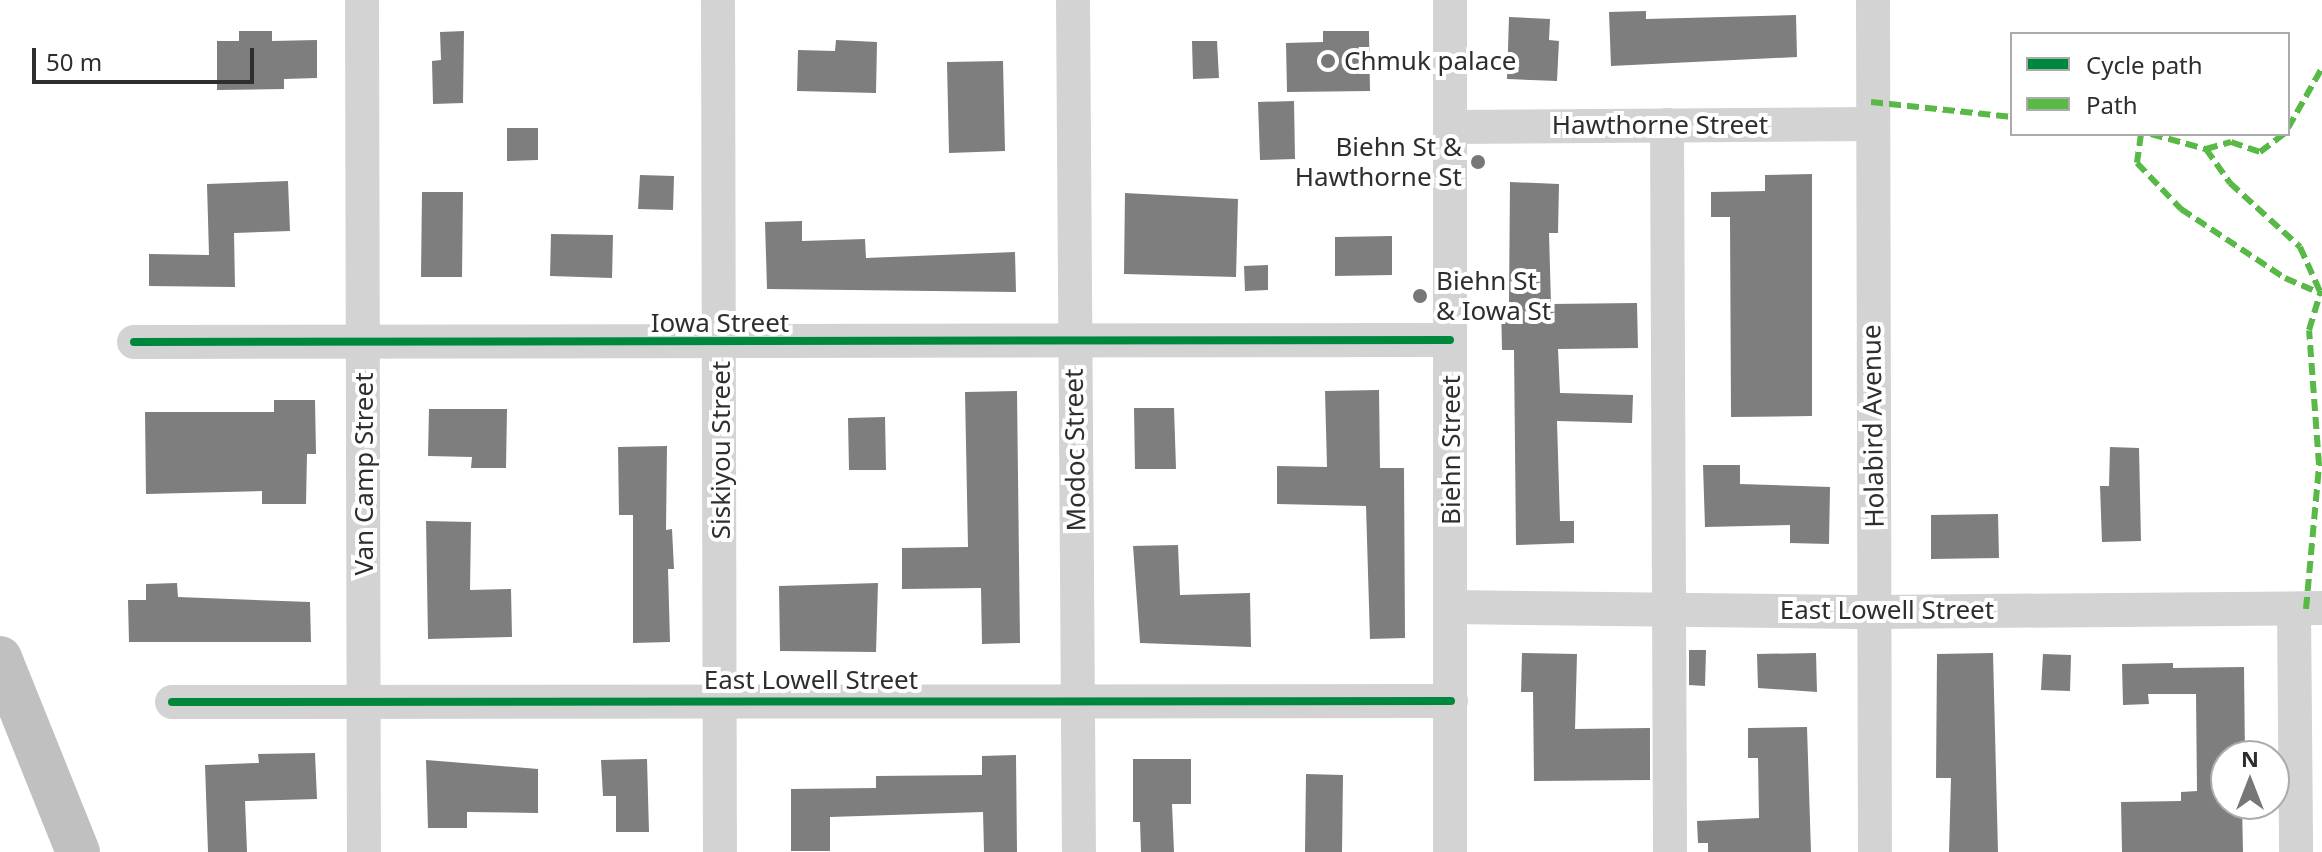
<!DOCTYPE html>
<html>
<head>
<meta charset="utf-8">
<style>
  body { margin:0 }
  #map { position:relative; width:2322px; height:852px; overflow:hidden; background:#fff; font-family:"Noto Sans",sans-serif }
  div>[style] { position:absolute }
  .building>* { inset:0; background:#7e7e7e }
  .minor>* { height:34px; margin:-17px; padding:0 17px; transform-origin:17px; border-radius:17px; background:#d3d3d3 }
  .highway>* { height:44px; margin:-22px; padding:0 22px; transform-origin:22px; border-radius:22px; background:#c0c0c0 }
  .quiet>* { height:6px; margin-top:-3px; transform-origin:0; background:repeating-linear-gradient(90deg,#58b947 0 12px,transparent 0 18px) }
  .cycleway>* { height:8px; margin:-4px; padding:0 4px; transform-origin:4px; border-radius:4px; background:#00873e }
  .dots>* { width:22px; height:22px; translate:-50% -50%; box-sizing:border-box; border:4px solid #fff; border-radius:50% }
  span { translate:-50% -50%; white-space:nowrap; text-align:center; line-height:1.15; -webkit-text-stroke:8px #fff; paint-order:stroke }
  .poi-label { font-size:26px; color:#2e2e2e }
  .left { translate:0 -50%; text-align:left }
  .right { translate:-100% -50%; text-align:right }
  .street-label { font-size:26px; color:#2e2e2e }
  .legend { position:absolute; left:2010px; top:32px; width:280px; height:104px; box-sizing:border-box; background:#fff; border:2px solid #ababab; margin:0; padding:10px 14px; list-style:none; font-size:24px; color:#2e2e2e }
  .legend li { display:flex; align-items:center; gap:16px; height:40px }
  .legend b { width:40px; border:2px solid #ababab }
  .north { position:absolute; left:2210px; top:740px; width:80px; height:80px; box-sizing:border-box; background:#fff; border:2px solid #ababab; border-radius:50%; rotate:0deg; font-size:22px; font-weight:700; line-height:32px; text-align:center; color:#2e2e2e }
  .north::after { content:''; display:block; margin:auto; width:28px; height:36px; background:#777; clip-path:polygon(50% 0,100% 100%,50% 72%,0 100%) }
  .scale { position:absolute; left:32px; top:48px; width:222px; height:36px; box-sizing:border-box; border:4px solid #2e2e2e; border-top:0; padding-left:10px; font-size:24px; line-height:28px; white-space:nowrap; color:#2e2e2e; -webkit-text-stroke:6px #fff; paint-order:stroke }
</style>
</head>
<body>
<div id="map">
  <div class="building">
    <div style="clip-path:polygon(1646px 11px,1646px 19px,1796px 15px,1797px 57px,1611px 66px,1609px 12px)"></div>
    <div style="clip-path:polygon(1509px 17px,1550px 19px,1549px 40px,1559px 41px,1557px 81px,1507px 79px)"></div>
    <div style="clip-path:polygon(239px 31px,272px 31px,272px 41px,317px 40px,317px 78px,284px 79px,284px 89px,217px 90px,217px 41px,239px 41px)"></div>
    <div style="clip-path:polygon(464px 31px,463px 103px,433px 104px,432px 61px,441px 60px,440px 32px)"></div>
    <div style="clip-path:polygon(1323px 31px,1369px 31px,1370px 91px,1287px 92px,1286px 43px,1323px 42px)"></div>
    <div style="clip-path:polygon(836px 40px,877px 42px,876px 93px,797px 91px,798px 50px,835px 51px)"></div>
    <div style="clip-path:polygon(1192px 41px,1217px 41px,1219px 78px,1193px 79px)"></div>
    <div style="clip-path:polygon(1003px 61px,1005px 151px,949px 153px,947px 62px)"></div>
    <div style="clip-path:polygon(1294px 101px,1295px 159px,1260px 160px,1258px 102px)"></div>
    <div style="clip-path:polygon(507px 128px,538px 128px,538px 160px,507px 161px)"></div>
    <div style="clip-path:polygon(1812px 174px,1812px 416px,1731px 417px,1730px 217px,1711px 217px,1711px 192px,1765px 191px,1765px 175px)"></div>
    <div style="clip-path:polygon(640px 175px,674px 176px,673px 210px,638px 209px)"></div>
    <div style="clip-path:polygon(288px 181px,290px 231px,234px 233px,235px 287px,149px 286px,149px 254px,209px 255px,207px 184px)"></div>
    <div style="clip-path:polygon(1510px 182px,1559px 184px,1558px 233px,1549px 233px,1551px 304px,1637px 303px,1638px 348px,1558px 349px,1560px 393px,1633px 395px,1632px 423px,1557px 421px,1560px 521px,1574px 521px,1574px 543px,1516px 545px,1514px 350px,1502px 350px,1501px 304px,1509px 304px)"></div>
    <div style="clip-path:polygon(422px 192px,463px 192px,462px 277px,421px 277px)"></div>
    <div style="clip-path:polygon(1125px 193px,1238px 199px,1236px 277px,1124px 274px)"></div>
    <div style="clip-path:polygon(802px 221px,802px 241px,865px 239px,866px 258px,1015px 252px,1016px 292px,767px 289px,765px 222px)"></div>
    <div style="clip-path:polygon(551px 234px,613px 235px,612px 278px,550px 276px)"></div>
    <div style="clip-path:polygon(1392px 236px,1392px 275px,1335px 276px,1335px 237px)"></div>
    <div style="clip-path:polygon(1268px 265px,1268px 290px,1245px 291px,1244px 266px)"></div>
    <div style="clip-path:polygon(1379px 390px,1380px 468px,1404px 468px,1405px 638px,1370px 639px,1366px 506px,1277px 504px,1277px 466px,1327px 467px,1325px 391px)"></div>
    <div style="clip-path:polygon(1017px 391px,1020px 643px,982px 644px,981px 588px,902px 589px,902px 548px,968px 547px,965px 392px)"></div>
    <div style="clip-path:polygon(274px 400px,315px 400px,316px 454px,307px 454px,306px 504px,262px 504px,262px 491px,146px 494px,145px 412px,274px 412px)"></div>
    <div style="clip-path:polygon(1134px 408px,1174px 408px,1176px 469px,1135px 469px)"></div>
    <div style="clip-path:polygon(429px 409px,507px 409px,506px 468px,471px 468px,472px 457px,428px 456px)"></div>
    <div style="clip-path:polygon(885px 417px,886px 470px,849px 470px,848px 418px)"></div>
    <div style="clip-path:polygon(667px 446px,666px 530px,672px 529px,674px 569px,668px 569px,670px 642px,633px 643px,633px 515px,619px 515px,618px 447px)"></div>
    <div style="clip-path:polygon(2110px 447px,2139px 448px,2141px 541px,2102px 542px,2100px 486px,2109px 486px)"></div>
    <div style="clip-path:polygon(1703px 465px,1740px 465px,1740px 484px,1830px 487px,1829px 544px,1790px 543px,1790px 525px,1705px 527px)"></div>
    <div style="clip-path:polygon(1998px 514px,1999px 558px,1931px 559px,1931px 515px)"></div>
    <div style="clip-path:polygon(426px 521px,471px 522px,470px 590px,511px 589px,512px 637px,428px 639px)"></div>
    <div style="clip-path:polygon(1178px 545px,1180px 595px,1250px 593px,1251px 647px,1140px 643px,1133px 546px)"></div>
    <div style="clip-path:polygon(177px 583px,178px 597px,310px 602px,311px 642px,129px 642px,128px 600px,146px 600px,146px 584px)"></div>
    <div style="clip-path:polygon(878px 583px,876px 652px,780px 651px,779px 586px)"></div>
    <div style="clip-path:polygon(1689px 650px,1706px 650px,1705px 686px,1689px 685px)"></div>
    <div style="clip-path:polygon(1522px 653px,1577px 654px,1575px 729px,1650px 728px,1650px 780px,1534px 781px,1533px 692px,1521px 692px)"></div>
    <div style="clip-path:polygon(1816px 653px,1817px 692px,1758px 688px,1757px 654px)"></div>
    <div style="clip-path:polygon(1993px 653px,1998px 852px,1949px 852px,1951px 778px,1936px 778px,1937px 654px)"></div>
    <div style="clip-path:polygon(2043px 654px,2071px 655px,2070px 691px,2041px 690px)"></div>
    <div style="clip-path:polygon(2173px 663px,2173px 668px,2244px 667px,2245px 756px,2226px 756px,2226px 804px,2242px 804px,2243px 852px,2122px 852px,2121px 802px,2181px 801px,2181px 792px,2197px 791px,2196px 694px,2148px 694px,2149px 704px,2123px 705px,2122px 664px)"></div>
    <div style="clip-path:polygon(1807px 727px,1811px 852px,1708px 852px,1708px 843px,1698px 843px,1697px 821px,1759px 818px,1758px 758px,1748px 758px,1748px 728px)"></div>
    <div style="clip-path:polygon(315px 753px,317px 799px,245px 801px,247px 852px,208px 852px,205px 765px,259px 763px,258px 754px)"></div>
    <div style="clip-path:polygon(1016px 755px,1017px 852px,984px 852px,983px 812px,830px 817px,830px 851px,791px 851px,791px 789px,876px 788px,876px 776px,982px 775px,982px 756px)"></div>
    <div style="clip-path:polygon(647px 759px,649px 832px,616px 832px,616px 796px,603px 796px,601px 760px)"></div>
    <div style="clip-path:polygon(1133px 759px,1191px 759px,1191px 804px,1172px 804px,1174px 852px,1141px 852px,1140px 822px,1133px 822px)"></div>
    <div style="clip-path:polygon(426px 760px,538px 769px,538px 813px,467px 812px,467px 828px,428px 828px)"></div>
    <div style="clip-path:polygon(1306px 774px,1343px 775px,1342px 852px,1305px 852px)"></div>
  </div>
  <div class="minor">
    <div style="left:362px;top:0;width:852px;rotate:89.87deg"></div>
    <div style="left:718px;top:0;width:852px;rotate:89.87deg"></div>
    <div style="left:1073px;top:0;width:852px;rotate:89.6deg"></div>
    <div style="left:1873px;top:0;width:852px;rotate:89.87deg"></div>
    <div style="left:1667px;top:125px;width:727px;rotate:89.76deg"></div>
    <div style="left:1450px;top:127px;width:420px;rotate:-0.4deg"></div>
    <div style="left:134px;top:342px;width:1316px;rotate:-0.09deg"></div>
    <div style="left:1451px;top:607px;width:424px;rotate:0.7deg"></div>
    <div style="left:1875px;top:612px;width:447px;rotate:-0.5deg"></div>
    <div style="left:2294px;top:610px;width:242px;rotate:89.5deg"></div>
    <div style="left:172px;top:702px;width:1279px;rotate:-0.04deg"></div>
    <div style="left:1450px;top:852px;width:852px;rotate:-90deg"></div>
  </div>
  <div class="highway">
    <div style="left:0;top:658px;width:209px;rotate:68.1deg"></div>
  </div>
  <div class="quiet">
    <div style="left:1871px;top:102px;width:142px;rotate:6.1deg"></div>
    <div style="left:2288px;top:128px;width:69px;rotate:-60.5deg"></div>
    <div style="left:2141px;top:134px;width:29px;rotate:98deg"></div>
    <div style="left:2137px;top:163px;width:64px;rotate:46.3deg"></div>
    <div style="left:2181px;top:209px;width:125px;rotate:33.6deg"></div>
    <div style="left:2285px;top:278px;width:40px;rotate:23.4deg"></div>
    <div style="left:2151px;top:134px;width:57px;rotate:15.3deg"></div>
    <div style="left:2206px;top:149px;width:42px;rotate:54.8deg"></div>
    <div style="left:2230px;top:183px;width:95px;rotate:42.4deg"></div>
    <div style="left:2300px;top:247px;width:54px;rotate:65.8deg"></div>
    <div style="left:2206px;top:149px;width:26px;rotate:-16deg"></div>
    <div style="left:2231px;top:142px;width:31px;rotate:19deg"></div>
    <div style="left:2260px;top:152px;width:30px;rotate:-37deg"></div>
    <div style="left:2306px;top:609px;width:145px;rotate:-84.8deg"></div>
    <div style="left:2319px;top:465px;width:135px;rotate:-94.2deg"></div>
    <div style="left:2309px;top:330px;width:39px;rotate:-73deg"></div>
  </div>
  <div class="cycleway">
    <div style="left:134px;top:342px;width:1316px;rotate:-0.09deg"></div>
    <div style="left:172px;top:702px;width:1279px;rotate:-0.04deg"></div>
  </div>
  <div class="dots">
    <div style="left:1328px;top:61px;background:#777"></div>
    <div style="left:1478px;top:162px;background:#777"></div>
    <div style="left:1420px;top:296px;background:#777"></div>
  </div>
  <div class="poi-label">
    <span class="left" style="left:1344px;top:61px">Chmuk palace</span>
    <span class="right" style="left:1462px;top:162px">Biehn St &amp;<br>Hawthorne St</span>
    <span class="left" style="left:1436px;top:296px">Biehn St<br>&amp; Iowa St</span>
  </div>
  <div class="street-label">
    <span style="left:1660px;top:125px">Hawthorne Street</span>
    <span style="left:720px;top:323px">Iowa Street</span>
    <span style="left:1873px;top:426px;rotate:-91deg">Holabird Avenue</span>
    <span style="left:721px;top:450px;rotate:-90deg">Siskiyou Street</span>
    <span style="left:1075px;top:450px;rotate:-91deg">Modoc Street</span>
    <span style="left:1451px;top:450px;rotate:-90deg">Biehn Street</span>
    <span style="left:364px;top:474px;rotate:-90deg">Van Camp Street</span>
    <span style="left:1887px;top:610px">East Lowell Street</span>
    <span style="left:811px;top:680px">East Lowell Street</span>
  </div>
  <ul class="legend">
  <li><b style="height:10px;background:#00873e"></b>Cycle path</li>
  <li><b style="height:10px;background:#58b947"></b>Path</li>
  </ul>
  <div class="north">N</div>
  <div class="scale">50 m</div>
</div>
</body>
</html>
